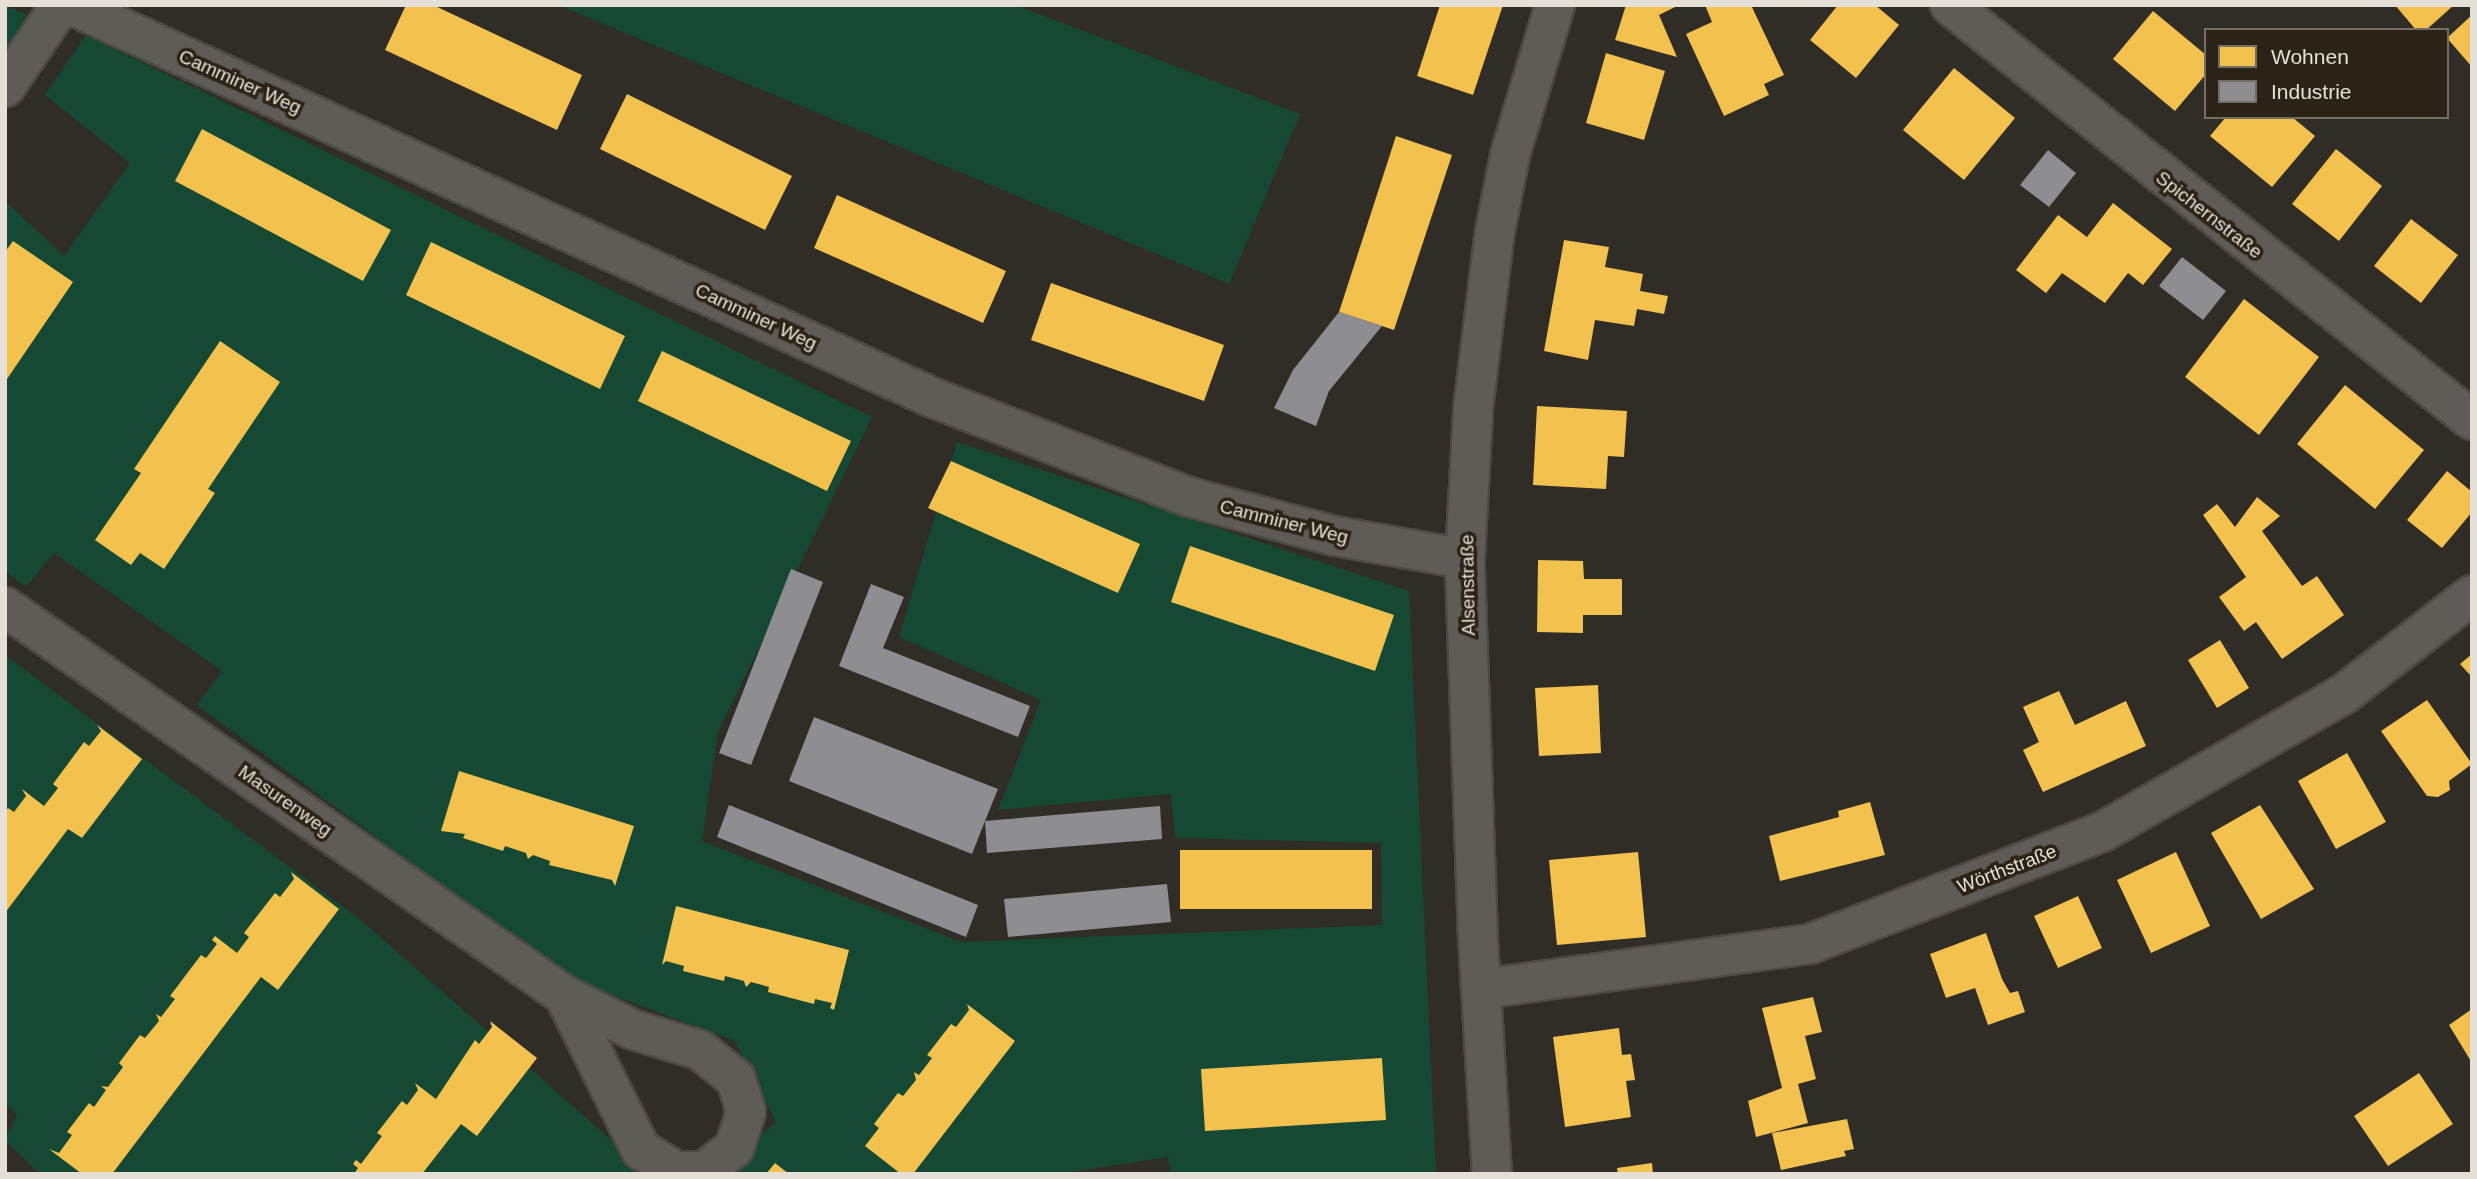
<!DOCTYPE html>
<html>
<head>
<meta charset="utf-8">
<style>
  body { margin:0 }
  #map { position:relative; width:2477px; height:1179px; overflow:hidden; background:#302c26; font-family:Helvetica,sans-serif }
  div>[style] { position:absolute }
  .green>* { inset:0; background:#164933 }
  .homes>* { inset:0; background:#f2c14e }
  .industry>* { inset:0; background:#8d8d92 }
  .roads { filter:drop-shadow(2px 0 #4d4944) drop-shadow(-2px 0 #4d4944) drop-shadow(0 2px #4d4944) drop-shadow(0 -2px #4d4944) }
  .street>* { height:38px; margin:-19px; padding:0 19px; transform-origin:19px; border-radius:19px; background:#5f5c57 }
  span { translate:-50% -50%; white-space:nowrap; text-align:center; line-height:1.15; -webkit-text-stroke:7px #2b2317; paint-order:stroke }
  .street-label { font-size:19px; color:#e4dfd7 }
  .frame { position:absolute; inset:0; border:7px solid #e4dfd7; pointer-events:none }
  .legend { position:absolute; left:2204px; top:28px; width:245px; height:91px; box-sizing:border-box; background:#2b2317; border:2px solid #756e64; margin:0; padding:9px 12px; list-style:none; font-size:21px; color:#e4dfd7 }
  .legend li { display:flex; align-items:center; gap:14px; height:35px }
  .legend b { width:35px; border:2px solid #756e64 }
</style>
</head>
<body>
<div id="map">
  <div class="green">
    <div style="clip-path:polygon(5px 5px,27px 15px,5px 51px)"></div>
    <div style="clip-path:polygon(558px 5px,1016px 5px,1300px 114px,1229px 284px)"></div>
    <div style="clip-path:polygon(86px 35px,872px 417px,718px 732px,702px 841px,961px 942px,1382px 925px,1381px 843px,1175px 838px,1171px 794px,998px 810px,1041px 700px,899px 637px,957px 442px,1409px 591px,1436px 1174px,1171px 1174px,1168px 1157px,1058px 1174px,715px 1174px,776px 1122px,735px 1041px,568px 979px,197px 705px,222px 671px,54px 553px,26px 587px,5px 571px,5px 201px,64px 256px,130px 163px,45px 95px)"></div>
    <div style="clip-path:polygon(5px 655px,362px 921px,626px 1153px,655px 1174px,40px 1174px,5px 1140px,17px 1114px,5px 1104px)"></div>
  </div>
  <div class="homes">
    <div style="clip-path:polygon(406px 5px,433px 5px,582px 75px,557px 130px,385px 50px)"></div>
    <div style="clip-path:polygon(1440px 5px,1503px 5px,1473px 95px,1417px 76px)"></div>
    <div style="clip-path:polygon(1626px 5px,1679px 5px,1659px 15px,1677px 57px,1615px 40px)"></div>
    <div style="clip-path:polygon(1705px 5px,1751px 5px,1784px 75px,1764px 84px,1769px 95px,1724px 116px,1686px 34px,1712px 22px)"></div>
    <div style="clip-path:polygon(1838px 5px,1875px 5px,1899px 25px,1856px 78px,1810px 40px)"></div>
    <div style="clip-path:polygon(2395px 5px,2454px 5px,2426px 30px,2416px 30px)"></div>
    <div style="clip-path:polygon(2153px 11px,2206px 55px,2206px 74px,2175px 111px,2113px 59px)"></div>
    <div style="clip-path:polygon(2472px 15px,2472px 67px,2447px 38px)"></div>
    <div style="clip-path:polygon(1606px 53px,1665px 71px,1644px 140px,1586px 123px)"></div>
    <div style="clip-path:polygon(1954px 68px,2015px 118px,1964px 180px,1903px 130px)"></div>
    <div style="clip-path:polygon(627px 94px,792px 176px,765px 230px,600px 149px)"></div>
    <div style="clip-path:polygon(2226px 117px,2292px 117px,2315px 136px,2272px 187px,2210px 136px)"></div>
    <div style="clip-path:polygon(202px 129px,391px 230px,363px 281px,175px 181px)"></div>
    <div style="clip-path:polygon(1396px 136px,1452px 155px,1394px 330px,1339px 312px)"></div>
    <div style="clip-path:polygon(2336px 149px,2382px 186px,2339px 241px,2292px 204px)"></div>
    <div style="clip-path:polygon(837px 195px,1006px 271px,983px 323px,814px 248px)"></div>
    <div style="clip-path:polygon(2113px 203px,2172px 249px,2143px 285px,2128px 273px,2105px 303px,2062px 273px,2046px 293px,2016px 270px,2058px 215px,2087px 237px)"></div>
    <div style="clip-path:polygon(2411px 219px,2458px 255px,2421px 303px,2374px 266px)"></div>
    <div style="clip-path:polygon(1564px 240px,1609px 247px,1605px 267px,1643px 274px,1640px 291px,1668px 296px,1664px 314px,1637px 309px,1634px 326px,1595px 320px,1588px 360px,1544px 351px)"></div>
    <div style="clip-path:polygon(13px 241px,73px 282px,5px 382px,5px 252px)"></div>
    <div style="clip-path:polygon(431px 242px,625px 336px,600px 389px,406px 295px)"></div>
    <div style="clip-path:polygon(1051px 283px,1224px 345px,1204px 401px,1031px 340px)"></div>
    <div style="clip-path:polygon(2244px 299px,2319px 357px,2259px 435px,2185px 377px)"></div>
    <div style="clip-path:polygon(220px 341px,280px 382px,208px 489px,215px 493px,164px 569px,140px 553px,131px 565px,95px 540px,141px 473px,134px 469px)"></div>
    <div style="clip-path:polygon(662px 351px,851px 441px,827px 491px,638px 401px)"></div>
    <div style="clip-path:polygon(2345px 385px,2424px 450px,2375px 509px,2297px 444px)"></div>
    <div style="clip-path:polygon(1537px 406px,1627px 411px,1624px 457px,1608px 456px,1606px 489px,1533px 485px)"></div>
    <div style="clip-path:polygon(951px 461px,1140px 544px,1118px 593px,928px 508px)"></div>
    <div style="clip-path:polygon(2447px 471px,2472px 492px,2472px 512px,2442px 548px,2407px 520px)"></div>
    <div style="clip-path:polygon(2257px 497px,2280px 516px,2262px 531px,2302px 586px,2317px 576px,2344px 615px,2282px 659px,2256px 622px,2244px 631px,2219px 597px,2246px 577px,2203px 515px,2217px 504px,2235px 527px)"></div>
    <div style="clip-path:polygon(1190px 546px,1394px 615px,1375px 671px,1171px 602px)"></div>
    <div style="clip-path:polygon(1538px 560px,1583px 561px,1584px 579px,1622px 579px,1622px 615px,1583px 615px,1583px 633px,1537px 632px)"></div>
    <div style="clip-path:polygon(2220px 640px,2249px 688px,2217px 708px,2188px 660px)"></div>
    <div style="clip-path:polygon(2472px 654px,2472px 677px,2460px 664px)"></div>
    <div style="clip-path:polygon(1598px 685px,1601px 753px,1539px 756px,1535px 688px)"></div>
    <div style="clip-path:polygon(2059px 691px,2075px 725px,2126px 701px,2146px 746px,2043px 792px,2023px 750px,2039px 742px,2023px 707px)"></div>
    <div style="clip-path:polygon(2427px 700px,2472px 764px,2449px 781px,2450px 790px,2438px 797px,2427px 796px,2381px 731px)"></div>
    <div style="clip-path:polygon(97px 725px,142px 759px,82px 838px,68px 829px,5px 913px,5px 812px,8px 808px,14px 812px,26px 796px,22px 789px,44px 806px,58px 788px,53px 784px,84px 742px,89px 746px,101px 731px)"></div>
    <div style="clip-path:polygon(2347px 753px,2386px 822px,2336px 849px,2298px 781px)"></div>
    <div style="clip-path:polygon(459px 771px,634px 826px,615px 886px,612px 880px,549px 865px,550px 861px,533px 855px,528px 859px,526px 853px,505px 846px,503px 851px,463px 838px,465px 834px,441px 831px)"></div>
    <div style="clip-path:polygon(1870px 802px,1885px 855px,1780px 881px,1769px 836px,1839px 817px,1838px 811px)"></div>
    <div style="clip-path:polygon(2260px 805px,2314px 889px,2261px 919px,2211px 833px)"></div>
    <div style="clip-path:polygon(1180px 850px,1372px 850px,1372px 909px,1180px 909px)"></div>
    <div style="clip-path:polygon(1638px 852px,1646px 937px,1557px 945px,1549px 860px)"></div>
    <div style="clip-path:polygon(2176px 852px,2210px 926px,2151px 953px,2117px 880px)"></div>
    <div style="clip-path:polygon(291px 872px,339px 909px,278px 990px,261px 977px,112px 1174px,82px 1174px,49px 1149px,59px 1153px,72px 1135px,67px 1132px,89px 1103px,94px 1107px,106px 1090px,101px 1086px,108px 1087px,123px 1067px,119px 1063px,140px 1035px,145px 1038px,159px 1021px,156px 1014px,161px 1017px,175px 999px,170px 996px,201px 955px,206px 958px,217px 944px,212px 940px,215px 936px,237px 953px,249px 937px,244px 933px,275px 893px,280px 897px,294px 879px)"></div>
    <div style="clip-path:polygon(2078px 896px,2102px 948px,2058px 968px,2034px 916px)"></div>
    <div style="clip-path:polygon(676px 906px,849px 950px,834px 1010px,830px 1008px,832px 1003px,815px 999px,814px 1004px,768px 992px,769px 987px,751px 982px,746px 987px,744px 981px,725px 976px,724px 981px,683px 971px,684px 966px,666px 961px,662px 965px)"></div>
    <div style="clip-path:polygon(1986px 933px,2002px 979px,2010px 993px,2018px 991px,2025px 1012px,1988px 1025px,1975px 988px,1946px 998px,1930px 954px)"></div>
    <div style="clip-path:polygon(1813px 997px,1822px 1032px,1805px 1036px,1816px 1079px,1798px 1084px,1808px 1123px,1756px 1137px,1748px 1101px,1782px 1088px,1762px 1008px)"></div>
    <div style="clip-path:polygon(967px 1004px,1015px 1041px,913px 1174px,901px 1174px,865px 1146px,879px 1128px,874px 1124px,898px 1093px,903px 1096px,916px 1080px,914px 1072px,919px 1075px,932px 1058px,927px 1055px,951px 1024px,956px 1027px,969px 1010px)"></div>
    <div style="clip-path:polygon(2472px 1009px,2472px 1063px,2449px 1025px)"></div>
    <div style="clip-path:polygon(490px 1021px,537px 1058px,477px 1136px,461px 1124px,422px 1174px,354px 1174px,358px 1168px,353px 1164px,356px 1160px,361px 1164px,382px 1136px,377px 1133px,402px 1101px,407px 1105px,418px 1090px,415px 1083px,436px 1099px,475px 1040px,479px 1044px,492px 1027px)"></div>
    <div style="clip-path:polygon(1619px 1028px,1622px 1055px,1631px 1054px,1635px 1080px,1626px 1081px,1631px 1117px,1565px 1127px,1553px 1037px)"></div>
    <div style="clip-path:polygon(1382px 1058px,1386px 1120px,1205px 1131px,1201px 1069px)"></div>
    <div style="clip-path:polygon(2419px 1073px,2453px 1124px,2388px 1166px,2354px 1116px)"></div>
    <div style="clip-path:polygon(1847px 1119px,1854px 1149px,1844px 1151px,1846px 1156px,1781px 1170px,1772px 1133px)"></div>
    <div style="clip-path:polygon(775px 1163px,789px 1174px,766px 1174px)"></div>
    <div style="clip-path:polygon(1652px 1163px,1653px 1174px,1618px 1174px,1617px 1168px)"></div>
  </div>
  <div class="industry">
    <div style="clip-path:polygon(2048px 150px,2076px 173px,2049px 207px,2020px 185px)"></div>
    <div style="clip-path:polygon(2182px 257px,2226px 291px,2203px 320px,2159px 286px)"></div>
    <div style="clip-path:polygon(1339px 312px,1382px 326px,1329px 391px,1316px 426px,1274px 408px,1293px 370px)"></div>
    <div style="clip-path:polygon(791px 569px,823px 582px,751px 765px,719px 753px)"></div>
    <div style="clip-path:polygon(871px 584px,904px 597px,883px 648px,1030px 706px,1018px 737px,839px 666px)"></div>
    <div style="clip-path:polygon(814px 717px,998px 789px,985px 821px,1160px 806px,1162px 839px,987px 853px,985px 821px,972px 854px,789px 781px)"></div>
    <div style="clip-path:polygon(729px 805px,978px 905px,966px 937px,717px 837px)"></div>
    <div style="clip-path:polygon(1167px 884px,1171px 922px,1008px 937px,1004px 899px)"></div>
  </div>
  <div class="roads">
    <div class="street">
      <div style="left:71px;top:5px;width:945px;rotate:24.5deg"></div>
      <div style="left:931px;top:397px;width:277px;rotate:21.2deg"></div>
      <div style="left:1189px;top:497px;width:151px;rotate:15deg"></div>
      <div style="left:1335px;top:536px;width:132px;rotate:10deg"></div>
      <div style="left:1950px;top:5px;width:667px;rotate:38.49deg"></div>
      <div style="left:5px;top:87px;width:99px;rotate:-55.7deg"></div>
      <div style="left:5px;top:607px;width:680px;rotate:34.76deg"></div>
      <div style="left:564px;top:995px;width:78px;rotate:26.6deg"></div>
      <div style="left:634px;top:1030px;width:69px;rotate:16.9deg"></div>
      <div style="left:700px;top:1050px;width:46px;rotate:38.9deg"></div>
      <div style="left:736px;top:1079px;width:34px;rotate:73deg"></div>
      <div style="left:746px;top:1112px;width:38px;rotate:108deg"></div>
      <div style="left:734px;top:1148px;width:37px;rotate:142deg"></div>
      <div style="left:705px;top:1171px;width:29px;rotate:180deg"></div>
      <div style="left:676px;top:1171px;width:41px;rotate:-149deg"></div>
      <div style="left:641px;top:1150px;width:173px;rotate:-116.4deg"></div>
      <div style="left:1481px;top:989px;width:332px;rotate:-7.8deg"></div>
      <div style="left:1810px;top:944px;width:313px;rotate:-21deg"></div>
      <div style="left:2102px;top:832px;width:279px;rotate:-29.7deg"></div>
      <div style="left:2344px;top:694px;width:162px;rotate:-37.7deg"></div>
      <div style="left:1492px;top:1174px;width:235px;rotate:-93.4deg"></div>
      <div style="left:1478px;top:939px;width:380px;rotate:-92deg"></div>
      <div style="left:1465px;top:559px;width:150px;rotate:-86.9deg"></div>
      <div style="left:1473px;top:409px;width:179px;rotate:-83deg"></div>
      <div style="left:1495px;top:231px;width:77px;rotate:-78.8deg"></div>
      <div style="left:1510px;top:155px;width:157px;rotate:-73.3deg"></div>
    </div>
  </div>
  <div class="street-label">
    <span style="left:240px;top:82px;rotate:24deg">Camminer Weg</span>
    <span style="left:2209px;top:215px;rotate:38deg">Spichernstraße</span>
    <span style="left:756px;top:317px;rotate:25deg">Camminer Weg</span>
    <span style="left:1284px;top:522px;rotate:14deg">Camminer Weg</span>
    <span style="left:1468px;top:585px;rotate:-91deg">Alsenstraße</span>
    <span style="left:285px;top:801px;rotate:35deg">Masurenweg</span>
    <span style="left:2007px;top:869px;rotate:-21deg">Wörthstraße</span>
  </div>
  <div class="frame"></div>
  <ul class="legend">
  <li><b style="height:19px;background:#f2c14e"></b>Wohnen</li>
  <li><b style="height:19px;background:#8d8d92"></b>Industrie</li>
  </ul>
</div>
</body>
</html>
